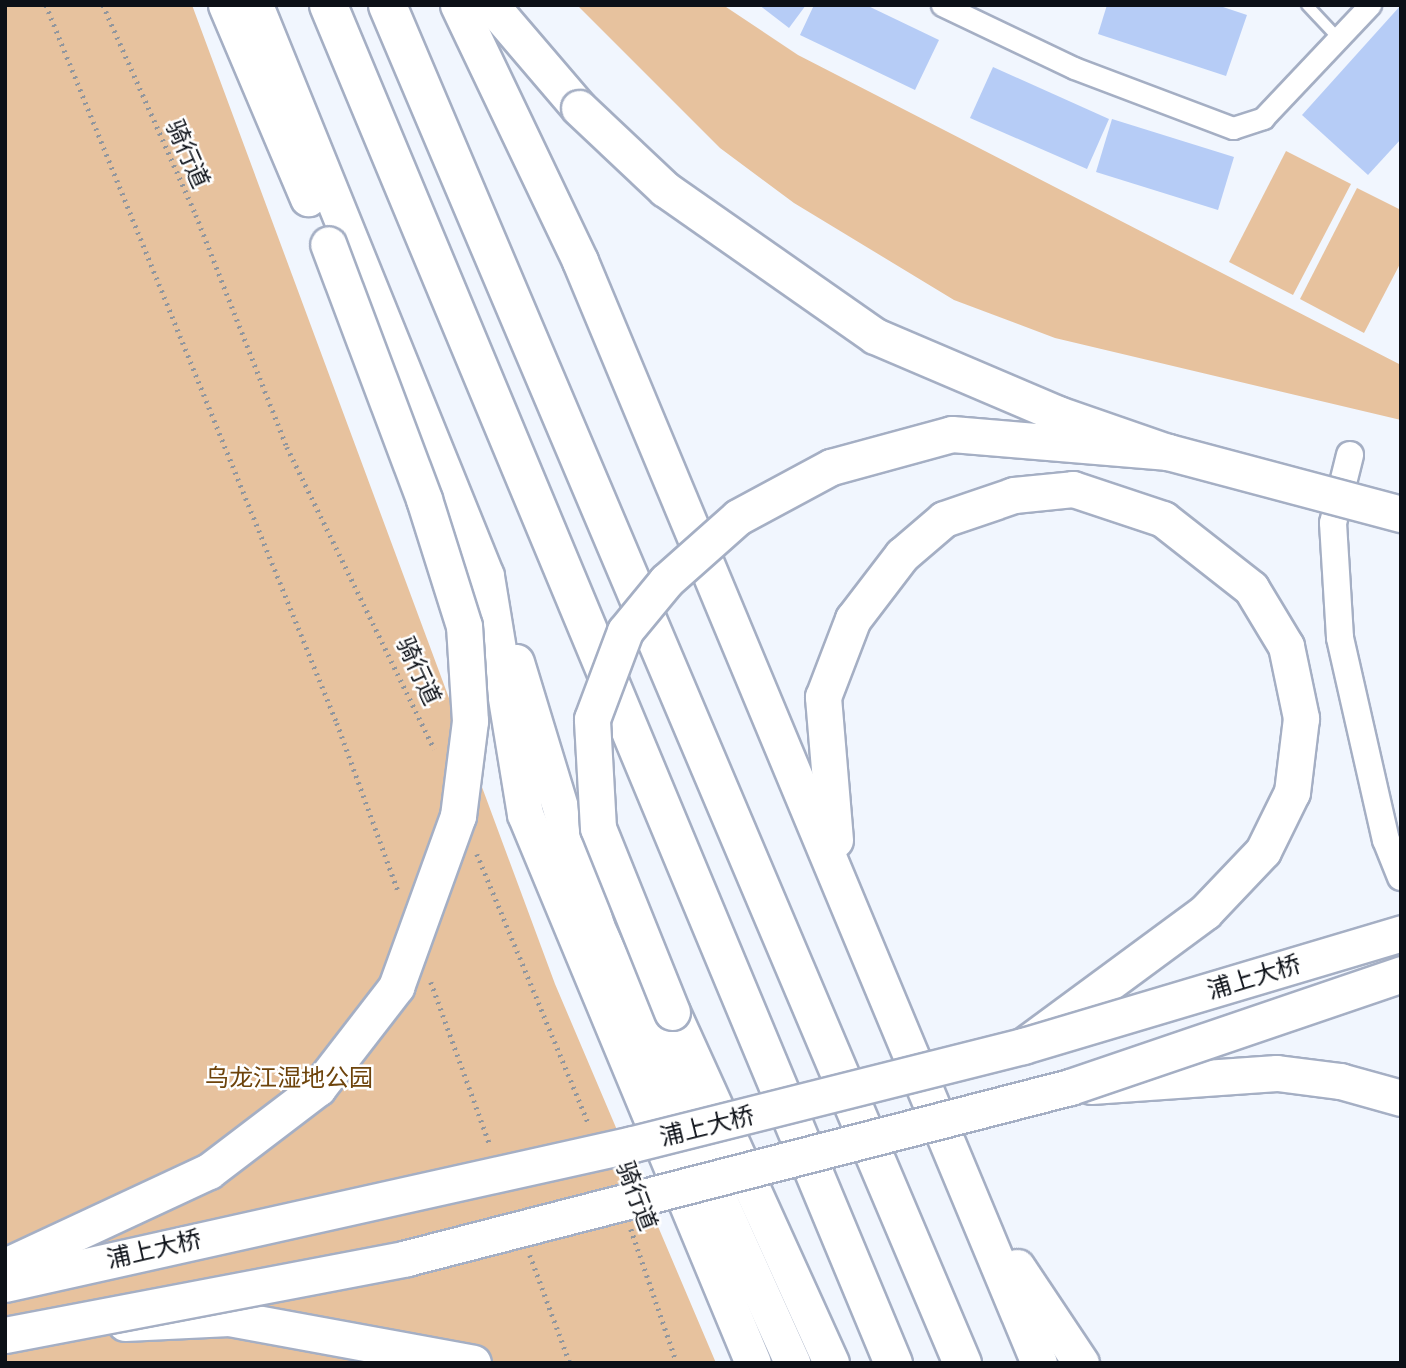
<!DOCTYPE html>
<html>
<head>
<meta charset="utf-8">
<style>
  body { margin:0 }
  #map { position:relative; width:1406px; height:1368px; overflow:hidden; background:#f1f6fe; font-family:Figtree,"Noto Sans SC",sans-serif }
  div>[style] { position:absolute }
  .green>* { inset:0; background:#e7c29e }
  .building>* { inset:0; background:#b6ccf6 }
  .path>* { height:4.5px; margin-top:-2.25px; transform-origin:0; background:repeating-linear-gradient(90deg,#91969d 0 2px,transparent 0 7px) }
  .roads { filter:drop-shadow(2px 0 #a5afc4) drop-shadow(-2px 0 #a5afc4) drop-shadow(0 2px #a5afc4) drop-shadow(0 -2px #a5afc4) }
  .service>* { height:10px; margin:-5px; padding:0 5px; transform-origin:5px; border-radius:5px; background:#fff }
  .minor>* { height:21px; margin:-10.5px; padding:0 10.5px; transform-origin:10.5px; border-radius:10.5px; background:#fff }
  .tertiary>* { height:26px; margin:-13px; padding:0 13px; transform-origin:13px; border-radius:13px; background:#fff }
  .primary>* { height:35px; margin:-17.5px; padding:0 17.5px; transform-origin:17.5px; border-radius:17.5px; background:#fff }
  .trunk>* { height:37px; margin:-18.5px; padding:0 18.5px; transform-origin:18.5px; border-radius:18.5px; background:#fff }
  .bridges { filter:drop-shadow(2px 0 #a5afc4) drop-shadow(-2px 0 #a5afc4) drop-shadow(0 2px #a5afc4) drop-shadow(0 -2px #a5afc4) }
  .primary-bridge>* { height:35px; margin:-17.5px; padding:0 17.5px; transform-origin:17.5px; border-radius:17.5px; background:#fff }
  span { translate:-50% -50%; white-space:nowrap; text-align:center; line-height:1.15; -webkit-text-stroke:5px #fff; paint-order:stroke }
  .street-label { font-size:24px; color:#0c1017 }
  .park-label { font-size:24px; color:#6d430b }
  .frame { position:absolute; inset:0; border:7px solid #0c1017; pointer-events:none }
</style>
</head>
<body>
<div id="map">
  <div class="green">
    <div style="clip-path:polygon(5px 5px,192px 5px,555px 984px,716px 1363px,5px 1363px)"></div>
    <div style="clip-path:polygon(577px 5px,723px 5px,798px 55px,1401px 365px,1401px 420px,1055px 338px,954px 300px,794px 203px,720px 148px)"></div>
    <div style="clip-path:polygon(1286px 151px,1351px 184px,1293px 295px,1229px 262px)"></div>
    <div style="clip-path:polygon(1357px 188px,1401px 210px,1401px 262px,1364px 333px,1300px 299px)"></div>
  </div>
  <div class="building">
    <div style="clip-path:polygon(759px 5px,806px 5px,789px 28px)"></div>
    <div style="clip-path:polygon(814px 5px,866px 5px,939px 40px,915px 90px,800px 35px)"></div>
    <div style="clip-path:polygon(1107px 5px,1217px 5px,1247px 15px,1226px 76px,1098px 34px)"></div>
    <div style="clip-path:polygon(1401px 5px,1401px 139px,1368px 175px,1302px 115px)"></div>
    <div style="clip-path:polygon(993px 67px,1109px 119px,1087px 169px,970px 118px)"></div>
    <div style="clip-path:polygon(1112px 119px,1234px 157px,1218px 210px,1096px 172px)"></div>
  </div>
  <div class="path">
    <div style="left:46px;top:5px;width:775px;rotate:67.94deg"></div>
    <div style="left:337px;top:723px;width:179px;rotate:70deg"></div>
    <div style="left:103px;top:5px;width:230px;rotate:66.1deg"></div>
    <div style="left:196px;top:215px;width:249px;rotate:68.6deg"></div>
    <div style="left:287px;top:447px;width:336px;rotate:64deg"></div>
    <div style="left:477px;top:854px;width:292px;rotate:67.5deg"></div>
    <div style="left:431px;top:982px;width:173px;rotate:70.1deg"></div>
    <div style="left:631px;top:1229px;width:142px;rotate:71.1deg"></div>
    <div style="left:530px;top:1255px;width:115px;rotate:69.7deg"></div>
  </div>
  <div class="roads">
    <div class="service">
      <div style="left:1307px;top:5px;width:45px;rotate:46.8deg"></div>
    </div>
    <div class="minor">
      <div style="left:942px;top:5px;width:146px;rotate:25.5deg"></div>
      <div style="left:1074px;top:68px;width:170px;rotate:20.7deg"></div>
      <div style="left:1233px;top:128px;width:32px;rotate:-18deg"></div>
      <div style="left:1263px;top:118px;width:156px;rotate:-46.6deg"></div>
    </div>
    <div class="tertiary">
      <div style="left:1350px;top:455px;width:70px;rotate:104deg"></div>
      <div style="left:1333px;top:523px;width:115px;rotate:86.5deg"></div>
      <div style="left:1340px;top:638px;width:207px;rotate:77.2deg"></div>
      <div style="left:1386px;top:840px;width:40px;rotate:68deg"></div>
    </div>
    <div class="primary">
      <div style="left:226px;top:5px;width:210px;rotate:67deg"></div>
      <div style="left:255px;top:5px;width:616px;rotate:67.97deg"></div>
      <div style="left:486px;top:576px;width:241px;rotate:80.7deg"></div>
      <div style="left:525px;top:814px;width:594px;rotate:67.45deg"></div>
      <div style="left:458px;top:5px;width:284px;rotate:64.5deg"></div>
      <div style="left:580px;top:261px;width:1194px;rotate:67.39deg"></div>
      <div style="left:491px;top:5px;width:135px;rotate:49.5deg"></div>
      <div style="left:516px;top:662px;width:276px;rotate:73.1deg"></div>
      <div style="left:596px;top:926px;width:479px;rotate:65.8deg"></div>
      <div style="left:835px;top:840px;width:144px;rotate:-94.8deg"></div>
      <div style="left:823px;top:697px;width:84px;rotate:-69deg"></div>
      <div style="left:853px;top:619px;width:81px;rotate:-52.6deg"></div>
      <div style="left:902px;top:555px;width:55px;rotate:-40.6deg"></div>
      <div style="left:944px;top:519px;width:74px;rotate:-18.9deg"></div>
      <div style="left:1014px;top:495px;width:59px;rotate:-5.8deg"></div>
      <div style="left:1073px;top:489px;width:95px;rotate:18.4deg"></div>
      <div style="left:1163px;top:519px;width:112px;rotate:38.1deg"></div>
      <div style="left:1251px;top:588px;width:68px;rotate:58.9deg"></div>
      <div style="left:1286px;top:646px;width:74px;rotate:78.2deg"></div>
      <div style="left:1301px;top:718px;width:75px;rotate:96.9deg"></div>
      <div style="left:1292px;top:792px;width:66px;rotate:116.2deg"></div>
      <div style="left:1263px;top:851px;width:84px;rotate:133.6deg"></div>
      <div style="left:1205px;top:912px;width:222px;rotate:143.6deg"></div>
      <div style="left:672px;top:1012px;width:385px;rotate:65.6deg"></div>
      <div style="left:1091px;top:1086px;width:186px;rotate:-4deg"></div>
      <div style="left:1277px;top:1073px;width:64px;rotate:7.2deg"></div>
      <div style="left:1340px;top:1081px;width:63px;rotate:15.6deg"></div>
      <div style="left:1017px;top:1267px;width:115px;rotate:56.3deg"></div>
      <div style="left:125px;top:1323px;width:104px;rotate:-2.8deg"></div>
      <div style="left:229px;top:1318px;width:248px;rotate:10.4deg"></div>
    </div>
    <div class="trunk">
      <div style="left:328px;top:5px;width:1471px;rotate:67.41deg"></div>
      <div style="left:387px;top:5px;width:1475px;rotate:67.05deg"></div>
    </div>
  </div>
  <div class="bridges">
    <div class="primary-bridge">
      <div style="left:579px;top:108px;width:118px;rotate:43.3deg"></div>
      <div style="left:665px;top:189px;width:256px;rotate:35deg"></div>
      <div style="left:875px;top:336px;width:199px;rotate:23.1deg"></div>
      <div style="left:1058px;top:414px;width:116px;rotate:19.1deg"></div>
      <div style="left:1168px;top:452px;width:241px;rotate:14.9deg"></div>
      <div style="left:672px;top:1012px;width:198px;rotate:-111.9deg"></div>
      <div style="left:598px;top:828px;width:109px;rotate:-93.2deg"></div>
      <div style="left:592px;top:719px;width:94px;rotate:-69.4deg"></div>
      <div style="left:625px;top:631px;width:65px;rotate:-50.6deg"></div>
      <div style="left:666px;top:581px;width:96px;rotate:-41.6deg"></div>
      <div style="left:738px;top:517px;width:106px;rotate:-28.3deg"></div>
      <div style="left:831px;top:467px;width:125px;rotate:-15.3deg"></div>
      <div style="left:952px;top:434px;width:217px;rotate:4.8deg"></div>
      <div style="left:5px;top:1266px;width:225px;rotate:-25deg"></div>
      <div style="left:209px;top:1171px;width:137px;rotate:-37.3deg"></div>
      <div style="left:318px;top:1088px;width:128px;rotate:-52.3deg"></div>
      <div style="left:396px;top:987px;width:182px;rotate:-70.1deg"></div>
      <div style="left:458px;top:816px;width:96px;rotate:-82.8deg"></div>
      <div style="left:470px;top:721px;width:95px;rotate:-93.6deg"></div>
      <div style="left:464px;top:626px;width:133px;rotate:-107.5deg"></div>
      <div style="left:424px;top:499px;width:272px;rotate:-110.6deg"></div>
      <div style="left:5px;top:1284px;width:643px;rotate:-12.57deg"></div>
      <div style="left:633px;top:1144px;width:402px;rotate:-14.1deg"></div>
      <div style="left:1023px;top:1046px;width:395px;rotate:-16.6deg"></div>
      <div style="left:5px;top:1335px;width:409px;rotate:-10.8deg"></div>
      <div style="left:407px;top:1258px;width:685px;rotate:-14.46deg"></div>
      <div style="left:1070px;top:1087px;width:350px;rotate:-18.8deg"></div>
    </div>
  </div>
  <div class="street-label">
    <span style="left:188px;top:154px;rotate:66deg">骑行道</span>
    <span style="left:419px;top:671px;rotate:65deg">骑行道</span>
    <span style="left:1254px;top:977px;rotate:-17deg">浦上大桥</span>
    <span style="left:707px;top:1126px;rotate:-14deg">浦上大桥</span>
    <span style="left:637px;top:1196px;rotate:69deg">骑行道</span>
    <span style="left:154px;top:1249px;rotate:-13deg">浦上大桥</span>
  </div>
  <div class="park-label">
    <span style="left:289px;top:1078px">乌龙江湿地公园</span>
  </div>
  <div class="frame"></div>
</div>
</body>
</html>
